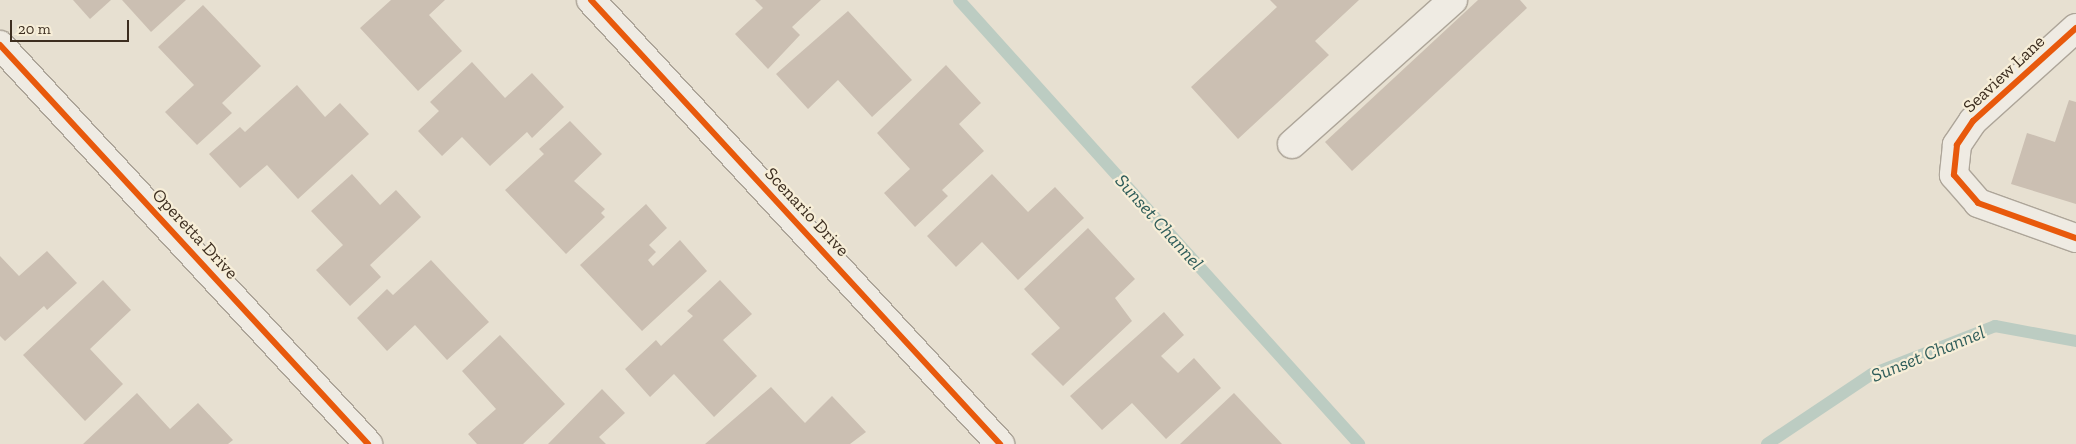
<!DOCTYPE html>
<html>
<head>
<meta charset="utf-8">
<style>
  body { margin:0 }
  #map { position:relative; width:2076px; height:444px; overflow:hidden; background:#e7e0d1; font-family:"Zilla Slab",serif }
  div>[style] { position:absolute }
  .stream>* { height:12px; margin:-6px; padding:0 6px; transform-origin:6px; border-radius:6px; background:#bcccc2 }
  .building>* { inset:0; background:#cbbfb2 }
  .roads { filter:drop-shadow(1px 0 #ada599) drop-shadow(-1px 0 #ada599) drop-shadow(0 1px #ada599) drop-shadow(0 -1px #ada599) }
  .minor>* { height:28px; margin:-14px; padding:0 14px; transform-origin:14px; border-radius:14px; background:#efebe3 }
  .cycleway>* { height:6px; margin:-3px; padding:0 3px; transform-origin:3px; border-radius:3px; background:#e8590c }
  span { translate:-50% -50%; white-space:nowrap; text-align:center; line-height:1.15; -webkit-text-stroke:4.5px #f7eed8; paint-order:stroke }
  .street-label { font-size:18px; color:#3d2e20 }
  .water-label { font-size:19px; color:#2f5d5a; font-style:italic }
  .scale { position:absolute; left:10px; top:20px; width:119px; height:22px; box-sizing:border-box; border:2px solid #3d2e20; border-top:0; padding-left:6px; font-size:15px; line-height:18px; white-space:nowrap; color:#3d2e20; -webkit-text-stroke:4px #f7eed8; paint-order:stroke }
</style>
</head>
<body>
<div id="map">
  <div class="stream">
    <div style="left:959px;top:0;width:598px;rotate:47.98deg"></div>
    <div style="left:1767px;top:444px;width:126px;rotate:-33.7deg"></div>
    <div style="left:1872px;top:374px;width:132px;rotate:-21.3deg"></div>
    <div style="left:1995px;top:326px;width:82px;rotate:10.5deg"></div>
  </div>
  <div class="building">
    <div style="clip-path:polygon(73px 0,111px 0,90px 19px)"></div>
    <div style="clip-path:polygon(122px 0,186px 0,151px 32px)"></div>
    <div style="clip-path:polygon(391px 0,445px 0,429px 15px,462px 51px,418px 91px,360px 28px)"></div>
    <div style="clip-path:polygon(755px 0,821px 0,792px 27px,800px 35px,768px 69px,735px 34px,763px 8px)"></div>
    <div style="clip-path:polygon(1270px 0,1359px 0,1315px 41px,1329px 55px,1238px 139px,1191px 87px,1277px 7px)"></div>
    <div style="clip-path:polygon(1478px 0,1520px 0,1527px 8px,1352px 171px,1325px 142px)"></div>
    <div style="clip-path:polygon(203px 5px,261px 66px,222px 103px,232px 113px,197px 145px,165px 112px,194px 85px,158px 47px)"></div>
    <div style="clip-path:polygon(848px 11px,912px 80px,872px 117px,838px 80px,808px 109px,776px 74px)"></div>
    <div style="clip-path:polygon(472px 62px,505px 98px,532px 73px,564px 107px,532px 138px,527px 132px,490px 166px,462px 137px,442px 156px,418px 131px,439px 111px,430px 102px)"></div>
    <div style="clip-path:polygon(946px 65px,981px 103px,959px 124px,984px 151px,942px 190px,948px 196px,915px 227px,884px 193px,910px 169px,877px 133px)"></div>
    <div style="clip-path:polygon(297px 85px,325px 117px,340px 103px,369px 134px,298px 199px,267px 165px,240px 188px,209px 154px,240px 127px,245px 132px)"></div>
    <div style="clip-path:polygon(2069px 100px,2076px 102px,2076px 204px,2011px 184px,2027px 133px,2055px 142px)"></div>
    <div style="clip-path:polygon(570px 121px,602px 154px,574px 181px,605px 209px,601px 213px,605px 217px,566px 254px,505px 190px,544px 154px,539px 149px)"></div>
    <div style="clip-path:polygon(352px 174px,380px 205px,396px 190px,421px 217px,370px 265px,381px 277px,350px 306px,316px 270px,343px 245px,311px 211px)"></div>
    <div style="clip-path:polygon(992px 174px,1028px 212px,1055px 187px,1084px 218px,1018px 280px,982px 242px,956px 267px,927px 236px)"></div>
    <div style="clip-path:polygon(646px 204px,667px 228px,649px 245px,656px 252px,648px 260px,653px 266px,680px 240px,707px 271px,642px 331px,580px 265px)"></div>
    <div style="clip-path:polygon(1088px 228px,1135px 279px,1115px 298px,1132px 321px,1063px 386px,1031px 354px,1060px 328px,1024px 289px)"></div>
    <div style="clip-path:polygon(47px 251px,77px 283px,47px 310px,44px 306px,5px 341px,0 336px,0 256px,19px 276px)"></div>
    <div style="clip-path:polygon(431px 260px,489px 322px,447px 360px,415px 325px,387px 351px,357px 318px,387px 289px,393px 295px)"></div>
    <div style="clip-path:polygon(103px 280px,131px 310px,90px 349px,123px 384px,85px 421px,23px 355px)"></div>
    <div style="clip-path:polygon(720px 280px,752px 314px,723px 340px,757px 376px,714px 417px,674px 374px,650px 397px,625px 369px,656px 340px,661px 346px,693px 316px,687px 311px)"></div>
    <div style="clip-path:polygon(1164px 312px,1184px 335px,1161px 356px,1178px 373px,1194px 358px,1221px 388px,1166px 439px,1132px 403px,1102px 430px,1070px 396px)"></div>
    <div style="clip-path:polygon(500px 335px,565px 404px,523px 444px,477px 444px,468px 434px,496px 409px,462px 371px)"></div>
    <div style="clip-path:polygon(771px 387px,805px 423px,832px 396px,866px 432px,850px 444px,705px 444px)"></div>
    <div style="clip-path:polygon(602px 389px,625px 413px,599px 437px,606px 444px,548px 444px)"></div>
    <div style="clip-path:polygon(137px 393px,170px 429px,198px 403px,233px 440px,228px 444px,83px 444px)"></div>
    <div style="clip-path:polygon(1234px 393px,1282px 444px,1180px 444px)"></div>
  </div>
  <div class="roads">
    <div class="minor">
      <div style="left:591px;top:0;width:604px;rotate:47.35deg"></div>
      <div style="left:2076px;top:28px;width:139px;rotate:137.9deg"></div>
      <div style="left:1973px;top:121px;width:29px;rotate:124deg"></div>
      <div style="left:1957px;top:145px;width:30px;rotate:96deg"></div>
      <div style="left:1954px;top:175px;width:37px;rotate:49deg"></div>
      <div style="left:1978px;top:203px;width:104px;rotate:19.7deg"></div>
      <div style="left:0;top:45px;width:543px;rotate:47.31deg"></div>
      <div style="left:1292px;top:144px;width:216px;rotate:-41.8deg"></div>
    </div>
  </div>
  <div class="cycleway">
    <div style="left:591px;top:0;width:604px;rotate:47.35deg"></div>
    <div style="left:2076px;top:28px;width:139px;rotate:137.9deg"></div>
    <div style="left:1973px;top:121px;width:29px;rotate:124deg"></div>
    <div style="left:1957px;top:145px;width:30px;rotate:96deg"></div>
    <div style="left:1954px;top:175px;width:37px;rotate:49deg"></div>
    <div style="left:1978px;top:203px;width:104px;rotate:19.7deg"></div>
    <div style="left:0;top:45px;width:543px;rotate:47.31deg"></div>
  </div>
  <div class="street-label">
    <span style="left:2004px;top:74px;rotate:-43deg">Seaview Lane</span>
    <span style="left:807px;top:212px;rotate:47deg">Scenario Drive</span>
    <span style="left:195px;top:234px;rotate:47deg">Operetta Drive</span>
  </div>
  <div class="water-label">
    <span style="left:1159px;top:222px;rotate:48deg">Sunset Channel</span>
    <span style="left:1928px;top:354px;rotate:-22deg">Sunset Channel</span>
  </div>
  <div class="scale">20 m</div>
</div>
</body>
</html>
